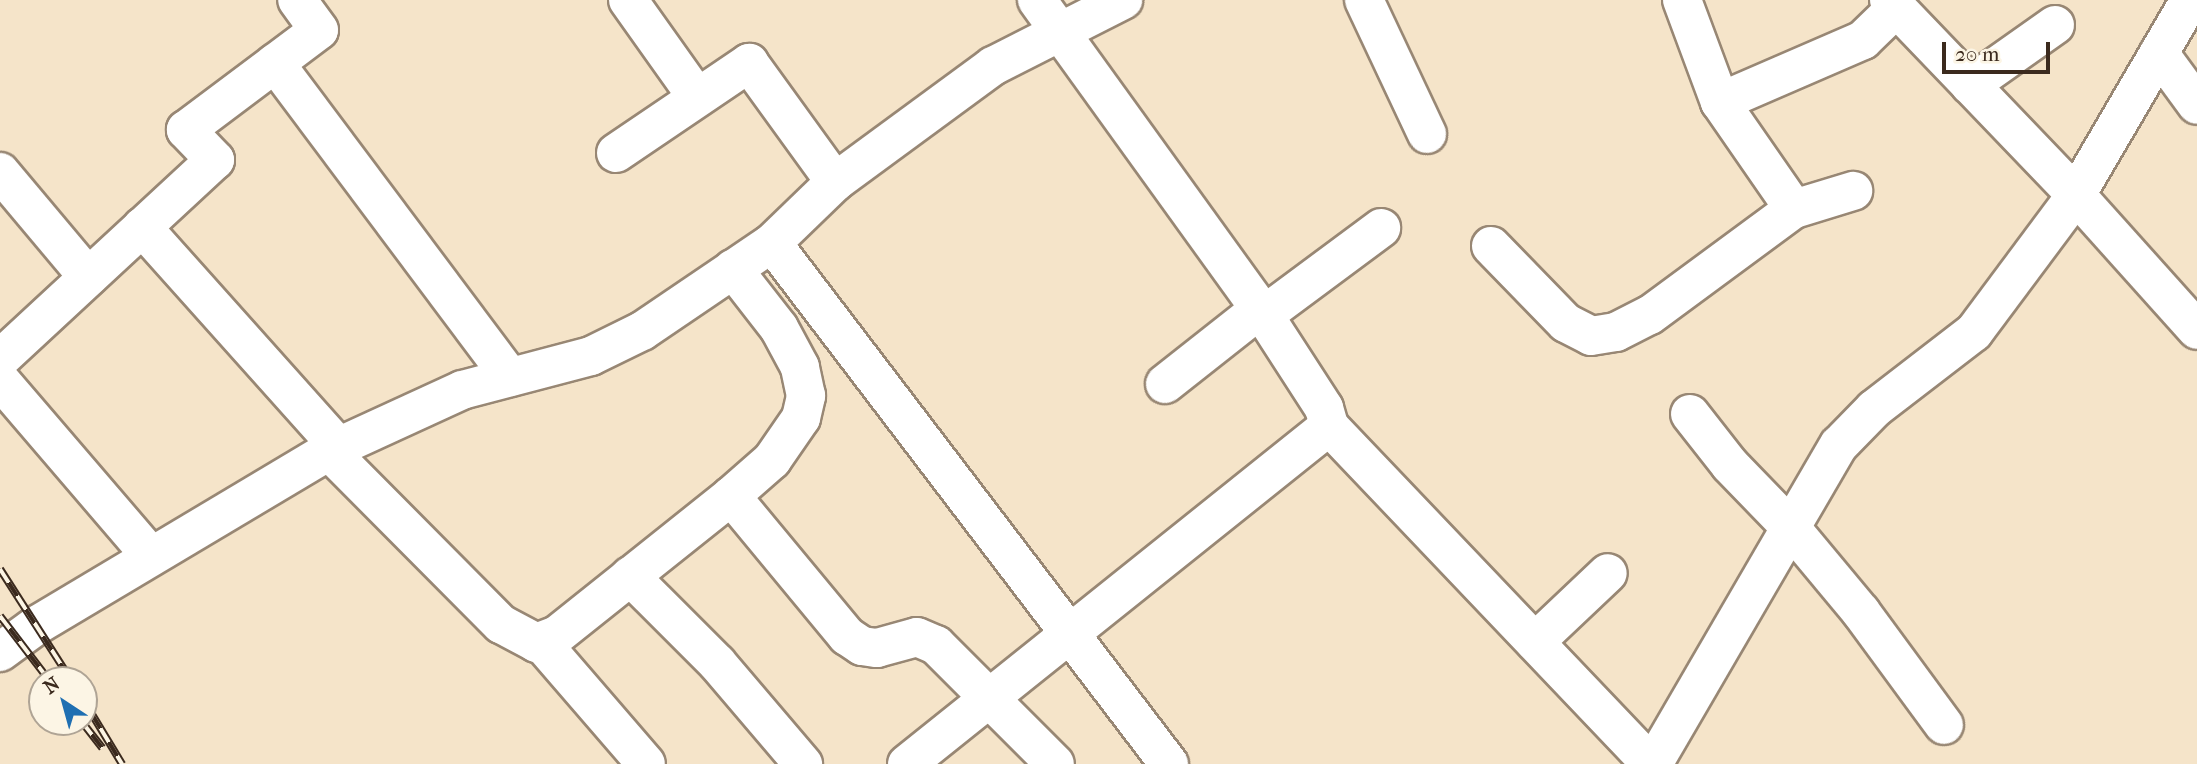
<!DOCTYPE html>
<html>
<head>
<meta charset="utf-8">
<style>
  body { margin:0 }
  #map { position:relative; width:2197px; height:764px; overflow:hidden; background:#f5e4c9; font-family:"IM FELL French Canon",serif }
  div>[style] { position:absolute }
  .roads { filter:drop-shadow(2px 0 #988774) drop-shadow(-2px 0 #988774) drop-shadow(0 2px #988774) drop-shadow(0 -2px #988774) }
  .minor>* { height:38px; margin:-19px; padding:0 19px; transform-origin:19px; border-radius:19px; background:#fff }
  .rail>* { height:8px; margin-top:-4px; transform-origin:0; background:repeating-linear-gradient(90deg,#fcf5e5 0 16px,#3b2a1e 0 32px); box-sizing:border-box; border-block:2px solid #3b2a1e }
  span { translate:-50% -50%; white-space:nowrap; text-align:center; line-height:1.15; -webkit-text-stroke:5px #fcf5e5; paint-order:stroke }
  .north { position:absolute; left:28px; top:666px; width:70px; height:70px; box-sizing:border-box; background:#fcf5e5; border:2px solid #afa495; border-radius:50%; rotate:324deg; font-size:19px; font-weight:700; line-height:28px; text-align:center; color:#3b2a1e }
  .north::after { content:''; display:block; margin:auto; width:24px; height:32px; background:#1f6fb2; clip-path:polygon(50% 0,100% 100%,50% 72%,0 100%) }
  .scale { position:absolute; left:1942px; top:42px; width:108px; height:32px; box-sizing:border-box; border:4px solid #3b2a1e; border-top:0; padding-left:9px; font-size:21px; line-height:24px; white-space:nowrap; color:#3b2a1e; -webkit-text-stroke:5px #fcf5e5; paint-order:stroke }
</style>
</head>
<body>
<div id="map">
  <div class="roads">
    <div class="minor">
      <div style="left:628px;top:0;width:119px;rotate:54.6deg"></div>
      <div style="left:1037px;top:0;width:381px;rotate:54.2deg"></div>
      <div style="left:1260px;top:309px;width:118px;rotate:57.1deg"></div>
      <div style="left:1324px;top:408px;width:19px;rotate:74deg"></div>
      <div style="left:1329px;top:426px;width:467px;rotate:46.4deg"></div>
      <div style="left:1364px;top:0;width:148px;rotate:64.8deg"></div>
      <div style="left:1682px;top:0;width:109px;rotate:69.6deg"></div>
      <div style="left:1720px;top:102px;width:130px;rotate:55.3deg"></div>
      <div style="left:1889px;top:0;width:270px;rotate:46.2deg"></div>
      <div style="left:2076px;top:195px;width:181px;rotate:48.1deg"></div>
      <div style="left:2159px;top:53px;width:64px;rotate:53.8deg"></div>
      <div style="left:275px;top:63px;width:392px;rotate:53.2deg"></div>
      <div style="left:1970px;top:85px;width:104px;rotate:-35.2deg"></div>
      <div style="left:1720px;top:102px;width:156px;rotate:-23.4deg"></div>
      <div style="left:1863px;top:40px;width:46px;rotate:-44.1deg"></div>
      <div style="left:616px;top:153px;width:161px;rotate:-34.1deg"></div>
      <div style="left:749px;top:63px;width:147px;rotate:54.1deg"></div>
      <div style="left:0;top:172px;width:137px;rotate:50deg"></div>
      <div style="left:142px;top:227px;width:294px;rotate:48.2deg"></div>
      <div style="left:772px;top:243px;width:655px;rotate:52.69deg"></div>
      <div style="left:1491px;top:246px;width:107px;rotate:45.8deg"></div>
      <div style="left:1566px;top:323px;width:28px;rotate:27deg"></div>
      <div style="left:1591px;top:336px;width:25px;rotate:-9deg"></div>
      <div style="left:1616px;top:332px;width:38px;rotate:-27deg"></div>
      <div style="left:1650px;top:315px;width:179px;rotate:-36.4deg"></div>
      <div style="left:1794px;top:209px;width:62px;rotate:-17deg"></div>
      <div style="left:1264px;top:315px;width:146px;rotate:-36.6deg"></div>
      <div style="left:0;top:359px;width:293px;rotate:-42.8deg"></div>
      <div style="left:215px;top:160px;width:42px;rotate:-134deg"></div>
      <div style="left:186px;top:130px;width:166px;rotate:-36.9deg"></div>
      <div style="left:319px;top:30px;width:37px;rotate:-126deg"></div>
      <div style="left:0;top:380px;width:232px;rotate:49.4deg"></div>
      <div style="left:1165px;top:384px;width:121px;rotate:-38.3deg"></div>
      <div style="left:1690px;top:414px;width:65px;rotate:51.9deg"></div>
      <div style="left:1730px;top:465px;width:88px;rotate:45.9deg"></div>
      <div style="left:1791px;top:528px;width:109px;rotate:50.2deg"></div>
      <div style="left:1861px;top:612px;width:140px;rotate:53.7deg"></div>
      <div style="left:329px;top:451px;width:244px;rotate:45.2deg"></div>
      <div style="left:501px;top:624px;width:40px;rotate:28deg"></div>
      <div style="left:536px;top:643px;width:22px;rotate:-21deg"></div>
      <div style="left:557px;top:635px;width:223px;rotate:-38.6deg"></div>
      <div style="left:731px;top:496px;width:55px;rotate:-41.3deg"></div>
      <div style="left:772px;top:460px;width:51px;rotate:-55.4deg"></div>
      <div style="left:801px;top:418px;width:23px;rotate:-77deg"></div>
      <div style="left:806px;top:396px;width:30px;rotate:-102deg"></div>
      <div style="left:800px;top:367px;width:44px;rotate:-118.3deg"></div>
      <div style="left:779px;top:328px;width:75px;rotate:-127.9deg"></div>
      <div style="left:731px;top:496px;width:182px;rotate:50.4deg"></div>
      <div style="left:847px;top:636px;width:18px;rotate:34deg"></div>
      <div style="left:862px;top:646px;width:15px;rotate:8deg"></div>
      <div style="left:877px;top:648px;width:41px;rotate:-15.4deg"></div>
      <div style="left:917px;top:637px;width:21px;rotate:23deg"></div>
      <div style="left:936px;top:645px;width:168px;rotate:45deg"></div>
      <div style="left:630px;top:576px;width:123px;rotate:45deg"></div>
      <div style="left:717px;top:663px;width:133px;rotate:49.6deg"></div>
      <div style="left:540px;top:641px;width:162px;rotate:49.2deg"></div>
      <div style="left:1535px;top:642px;width:100px;rotate:-43.4deg"></div>
      <div style="left:0;top:652px;width:46px;rotate:-36.1deg"></div>
      <div style="left:37px;top:625px;width:340px;rotate:-30.8deg"></div>
      <div style="left:329px;top:451px;width:146px;rotate:-24.6deg"></div>
      <div style="left:462px;top:390px;width:133px;rotate:-14.8deg"></div>
      <div style="left:591px;top:356px;width:57px;rotate:-26.1deg"></div>
      <div style="left:642px;top:331px;width:157px;rotate:-34.1deg"></div>
      <div style="left:772px;top:243px;width:88px;rotate:-44.1deg"></div>
      <div style="left:835px;top:182px;width:196px;rotate:-36.3deg"></div>
      <div style="left:993px;top:66px;width:146px;rotate:-26.9deg"></div>
      <div style="left:907px;top:764px;width:541px;rotate:-38.69deg"></div>
      <div style="left:1653px;top:764px;width:369px;rotate:-59.8deg"></div>
      <div style="left:1839px;top:445px;width:50px;rotate:-45.8deg"></div>
      <div style="left:1874px;top:409px;width:126px;rotate:-37.6deg"></div>
      <div style="left:1974px;top:332px;width:171px;rotate:-53.3deg"></div>
      <div style="left:2076px;top:195px;width:226px;rotate:-59.7deg"></div>
    </div>
  </div>
  <div class="rail">
    <div style="left:0;top:569px;width:132px;rotate:57.4deg"></div>
    <div style="left:0;top:616px;width:81px;rotate:52.6deg"></div>
    <div style="left:84px;top:701px;width:74px;rotate:58.9deg"></div>
    <div style="left:82px;top:722px;width:33px;rotate:52deg"></div>
  </div>
  <div class="north">N</div>
  <div class="scale">20 m</div>
</div>
</body>
</html>
